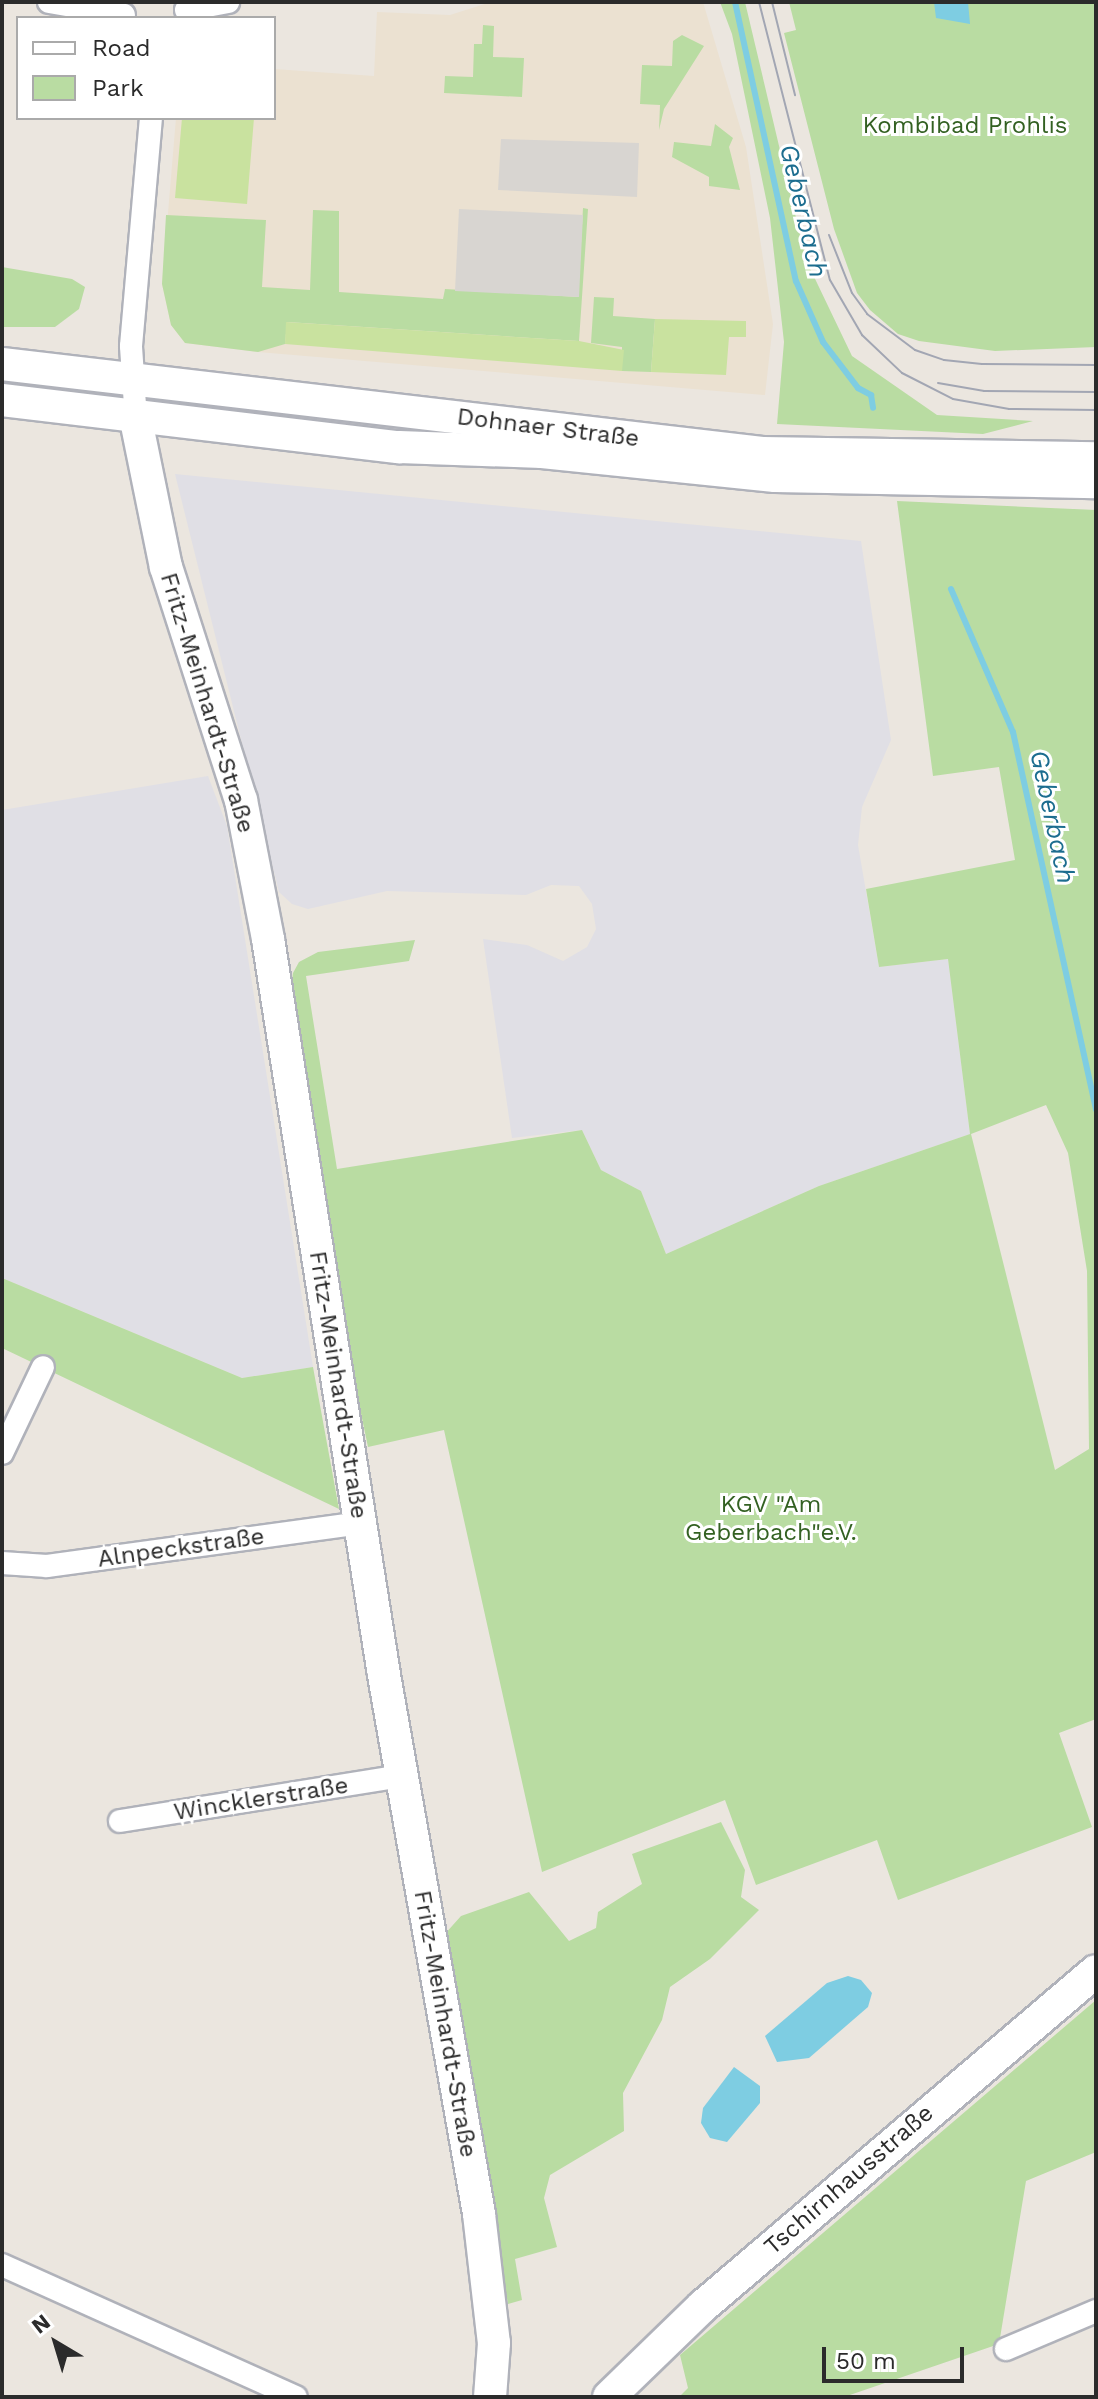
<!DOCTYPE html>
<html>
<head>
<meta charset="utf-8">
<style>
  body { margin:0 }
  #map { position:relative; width:1098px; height:2399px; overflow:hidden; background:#ebe6df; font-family:"Work Sans",sans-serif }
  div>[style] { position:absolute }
  .industrial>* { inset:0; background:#e0dfe5 }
  .education>* { inset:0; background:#ebe1d1 }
  .green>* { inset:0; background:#b9dca2 }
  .pitch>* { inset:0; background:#c9e29f }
  .plaza>* { inset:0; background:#d8d5d1 }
  .water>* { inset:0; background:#7ecde2 }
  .stream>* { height:6px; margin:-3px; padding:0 3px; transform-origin:3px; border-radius:3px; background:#7ecde2 }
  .roads { filter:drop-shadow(2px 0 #b0b2ba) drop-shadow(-2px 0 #b0b2ba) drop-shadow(0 2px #b0b2ba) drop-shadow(0 -2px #b0b2ba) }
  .street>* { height:22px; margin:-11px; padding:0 11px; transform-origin:11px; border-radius:11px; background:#fff }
  .secondary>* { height:32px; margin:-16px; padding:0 16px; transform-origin:16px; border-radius:16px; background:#fff }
  .tram>* { height:2px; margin:-1px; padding:0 1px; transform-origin:1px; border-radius:1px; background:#a2a6b3 }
  span { translate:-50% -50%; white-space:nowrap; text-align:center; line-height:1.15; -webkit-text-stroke:6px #fff; paint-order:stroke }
  .park-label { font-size:24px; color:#336122 }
  .street-label { font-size:24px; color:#2b2b2b }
  .water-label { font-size:26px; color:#1c6d8f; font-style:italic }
  .frame { position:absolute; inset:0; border:4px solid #2b2b2b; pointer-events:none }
  .legend { position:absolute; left:16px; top:16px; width:260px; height:104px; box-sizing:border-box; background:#fff; border:2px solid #aaa; margin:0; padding:10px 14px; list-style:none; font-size:24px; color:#2b2b2b }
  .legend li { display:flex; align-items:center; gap:16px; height:40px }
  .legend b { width:40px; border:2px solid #aaa }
  .north { position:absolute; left:16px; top:2303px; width:80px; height:80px; -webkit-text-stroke:6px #fff; paint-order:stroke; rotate:322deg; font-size:22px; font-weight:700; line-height:32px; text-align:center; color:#2b2b2b }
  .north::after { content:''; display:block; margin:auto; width:28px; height:36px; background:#2b2b2b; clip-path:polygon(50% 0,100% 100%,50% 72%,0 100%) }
  .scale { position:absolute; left:822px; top:2347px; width:142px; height:36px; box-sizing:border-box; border:4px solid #2b2b2b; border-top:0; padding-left:10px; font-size:24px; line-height:28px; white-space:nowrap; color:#2b2b2b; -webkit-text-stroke:6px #fff; paint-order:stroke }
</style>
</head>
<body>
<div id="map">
  <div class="industrial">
    <div style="clip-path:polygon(175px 474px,861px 541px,891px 740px,862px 807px,858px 845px,879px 967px,948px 959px,970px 1134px,819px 1186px,666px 1254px,641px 1191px,601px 1170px,582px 1130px,512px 1138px,483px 939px,527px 945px,563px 961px,587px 947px,596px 929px,592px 904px,579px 886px,551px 885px,526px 895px,387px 891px,308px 909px,292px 904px,279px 892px)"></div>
    <div style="clip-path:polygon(208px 776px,227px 826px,313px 1367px,242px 1378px,2px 1278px,2px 810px)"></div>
  </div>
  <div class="education">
    <div style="clip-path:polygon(491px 2px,703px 2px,746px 147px,773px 324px,765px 395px,258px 352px,185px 343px,171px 325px,162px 284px,176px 118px,274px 118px,274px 69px,374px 76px,377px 12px,450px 15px)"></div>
  </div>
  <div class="green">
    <div style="clip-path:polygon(720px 2px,745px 2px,806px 260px,852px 356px,937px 415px,1033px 421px,983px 434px,777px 424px,784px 342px,770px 218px,732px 34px)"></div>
    <div style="clip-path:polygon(789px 2px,1096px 2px,1096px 347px,995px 351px,919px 341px,898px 334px,870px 310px,857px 293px,834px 229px,784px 33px,796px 30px)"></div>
    <div style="clip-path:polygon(483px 25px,494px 26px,493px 57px,524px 58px,522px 97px,444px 93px,445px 76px,473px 77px,474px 44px,482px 44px)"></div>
    <div style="clip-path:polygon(682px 35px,704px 46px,664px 109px,659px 130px,660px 105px,640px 104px,642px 65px,672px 66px,673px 41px)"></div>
    <div style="clip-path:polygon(715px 124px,733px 138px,729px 147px,740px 190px,709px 186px,709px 177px,672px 157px,674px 142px,711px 146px)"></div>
    <div style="clip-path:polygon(583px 208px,588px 209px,579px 341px,287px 322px,285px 344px,258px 352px,185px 343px,171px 325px,162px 284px,166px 215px,266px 220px,262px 287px,310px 290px,313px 210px,339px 211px,339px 292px,443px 299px,445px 289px,578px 297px)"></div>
    <div style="clip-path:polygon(2px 267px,72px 279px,85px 287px,79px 309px,55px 327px,2px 327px)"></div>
    <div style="clip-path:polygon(594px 297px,614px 298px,613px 316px,655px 319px,651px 372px,622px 371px,622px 347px,591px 343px)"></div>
    <div style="clip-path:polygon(evenodd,897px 501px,1096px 510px,1096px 1719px,1059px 1733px,1092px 1827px,898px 1900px,877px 1840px,756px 1885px,725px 1800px,542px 1872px,444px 1430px,368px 1447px,348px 1351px,291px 987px,293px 973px,299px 962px,318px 952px,415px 940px,409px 961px,306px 976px,337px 1169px,582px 1130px,601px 1170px,641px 1191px,666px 1254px,819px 1186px,970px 1134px,948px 959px,879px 967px,866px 889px,1015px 860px,999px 767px,933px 776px,897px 501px,1046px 1105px,1068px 1153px,1087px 1271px,1089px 1449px,1055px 1470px,971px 1134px,1046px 1105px)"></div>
    <div style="clip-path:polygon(2px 1278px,242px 1378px,313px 1367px,339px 1509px,2px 1348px)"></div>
    <div style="clip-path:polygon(721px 1822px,745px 1870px,741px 1897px,759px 1910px,710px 1959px,670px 1987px,662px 2020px,623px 2093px,624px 2131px,550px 2175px,544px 2198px,557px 2247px,515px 2259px,522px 2300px,508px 2304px,444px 1935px,461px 1916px,529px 1892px,569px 1941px,596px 1928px,598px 1912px,642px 1884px,632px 1854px)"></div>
    <div style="clip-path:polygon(1096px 2000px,1096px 2152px,1026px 2181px,999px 2344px,844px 2397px,679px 2397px,688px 2388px,680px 2355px)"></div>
  </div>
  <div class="pitch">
    <div style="clip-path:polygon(182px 118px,254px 118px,247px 204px,175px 198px)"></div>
    <div style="clip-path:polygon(655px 319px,746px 321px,746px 337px,729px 337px,726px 375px,651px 372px)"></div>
    <div style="clip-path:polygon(286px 322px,579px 341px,624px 350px,622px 371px,285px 344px)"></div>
  </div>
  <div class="plaza">
    <div style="clip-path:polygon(501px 139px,639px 143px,637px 197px,498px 190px)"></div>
    <div style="clip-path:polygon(459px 209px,583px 215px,579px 297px,455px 291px)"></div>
  </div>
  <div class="water">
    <div style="clip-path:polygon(934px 2px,968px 2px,970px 24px,936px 18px)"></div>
    <div style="clip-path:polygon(848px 1976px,861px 1980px,872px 1993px,868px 2007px,809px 2058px,777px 2062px,765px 2036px,827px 1983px)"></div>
    <div style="clip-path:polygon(734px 2067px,760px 2086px,760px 2103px,727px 2142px,710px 2138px,701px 2123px,703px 2108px)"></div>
  </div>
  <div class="stream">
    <div style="left:735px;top:2px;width:286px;rotate:77.7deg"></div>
    <div style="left:796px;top:281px;width:67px;rotate:66.1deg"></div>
    <div style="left:823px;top:342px;width:58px;rotate:52.7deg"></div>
    <div style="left:858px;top:388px;width:15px;rotate:28deg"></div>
    <div style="left:871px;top:395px;width:13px;rotate:81deg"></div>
    <div style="left:951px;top:589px;width:156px;rotate:66.6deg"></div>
    <div style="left:1013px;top:732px;width:387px;rotate:77.6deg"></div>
  </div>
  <div class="roads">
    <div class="street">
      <div style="left:49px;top:2px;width:76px;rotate:9.8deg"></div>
      <div style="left:186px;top:10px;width:43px;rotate:-10.8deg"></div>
      <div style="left:136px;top:420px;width:74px;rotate:-93.9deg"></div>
      <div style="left:131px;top:346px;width:229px;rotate:-85deg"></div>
      <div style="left:2px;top:1453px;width:95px;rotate:-64.5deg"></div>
      <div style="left:2px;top:1563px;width:45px;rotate:3.8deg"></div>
      <div style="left:47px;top:1566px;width:317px;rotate:-7.8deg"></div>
      <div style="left:120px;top:1821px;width:286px;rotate:-9.1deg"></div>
      <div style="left:2px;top:2265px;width:322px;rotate:24.2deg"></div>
      <div style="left:1006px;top:2349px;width:98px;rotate:-22.9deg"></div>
    </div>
    <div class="secondary">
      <div style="left:2px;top:364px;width:765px;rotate:6.68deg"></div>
      <div style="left:762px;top:453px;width:334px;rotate:0.9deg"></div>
      <div style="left:2px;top:400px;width:400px;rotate:6.8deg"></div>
      <div style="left:399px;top:447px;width:143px;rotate:2deg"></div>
      <div style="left:542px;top:452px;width:234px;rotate:5.9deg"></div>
      <div style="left:775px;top:476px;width:321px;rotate:1.1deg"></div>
      <div style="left:136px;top:420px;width:150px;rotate:78.5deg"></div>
      <div style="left:166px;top:567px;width:245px;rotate:72.2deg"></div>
      <div style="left:241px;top:800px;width:142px;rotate:79deg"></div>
      <div style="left:268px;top:939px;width:745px;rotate:81.04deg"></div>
      <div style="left:384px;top:1675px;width:547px;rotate:80deg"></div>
      <div style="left:479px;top:2214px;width:130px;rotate:83.4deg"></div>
      <div style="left:494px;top:2343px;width:54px;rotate:94.2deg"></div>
      <div style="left:609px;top:2397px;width:131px;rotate:-44.1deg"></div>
      <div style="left:703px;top:2306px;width:516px;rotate:-40.44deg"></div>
    </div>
  </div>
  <div class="tram">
    <div style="left:759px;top:2px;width:287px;rotate:75.7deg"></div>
    <div style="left:830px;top:280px;width:64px;rotate:59.8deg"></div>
    <div style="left:862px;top:335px;width:55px;rotate:43.5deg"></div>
    <div style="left:902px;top:373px;width:57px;rotate:27deg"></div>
    <div style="left:953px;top:399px;width:57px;rotate:10.1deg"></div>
    <div style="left:1009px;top:409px;width:87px;rotate:0.7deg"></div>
    <div style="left:772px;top:2px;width:96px;rotate:76.1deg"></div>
    <div style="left:829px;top:235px;width:62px;rotate:68.4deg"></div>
    <div style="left:852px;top:293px;width:26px;rotate:54deg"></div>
    <div style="left:867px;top:314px;width:60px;rotate:36.9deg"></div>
    <div style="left:915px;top:350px;width:31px;rotate:19deg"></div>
    <div style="left:944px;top:360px;width:38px;rotate:6deg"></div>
    <div style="left:982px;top:364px;width:114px;rotate:0.5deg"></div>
    <div style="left:938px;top:383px;width:47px;rotate:9.9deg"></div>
    <div style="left:984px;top:391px;width:112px;rotate:0.5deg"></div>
  </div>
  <div class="park-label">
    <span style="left:965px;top:126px">Kombibad Prohlis</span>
    <span style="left:771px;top:1519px">KGV "Am<br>Geberbach"e.V.</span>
  </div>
  <div class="street-label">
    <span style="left:548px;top:428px;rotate:7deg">Dohnaer Straße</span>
    <span style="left:207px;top:703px;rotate:73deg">Fritz-Meinhardt-Straße</span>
    <span style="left:338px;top:1385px;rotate:81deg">Fritz-Meinhardt-Straße</span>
    <span style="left:181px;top:1548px;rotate:-8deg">Alnpeckstraße</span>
    <span style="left:261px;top:1799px;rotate:-9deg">Wincklerstraße</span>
    <span style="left:445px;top:2024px;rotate:80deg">Fritz-Meinhardt-Straße</span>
    <span style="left:849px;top:2180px;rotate:-41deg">Tschirnhausstraße</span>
  </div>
  <div class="water-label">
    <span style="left:803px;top:211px;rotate:77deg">Geberbach</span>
    <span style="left:1052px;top:817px;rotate:78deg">Geberbach</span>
  </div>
  <div class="frame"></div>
  <ul class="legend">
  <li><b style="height:10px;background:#fff"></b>Road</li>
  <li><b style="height:22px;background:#b9dca2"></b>Park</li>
  </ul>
  <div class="north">N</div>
  <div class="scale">50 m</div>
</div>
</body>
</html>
